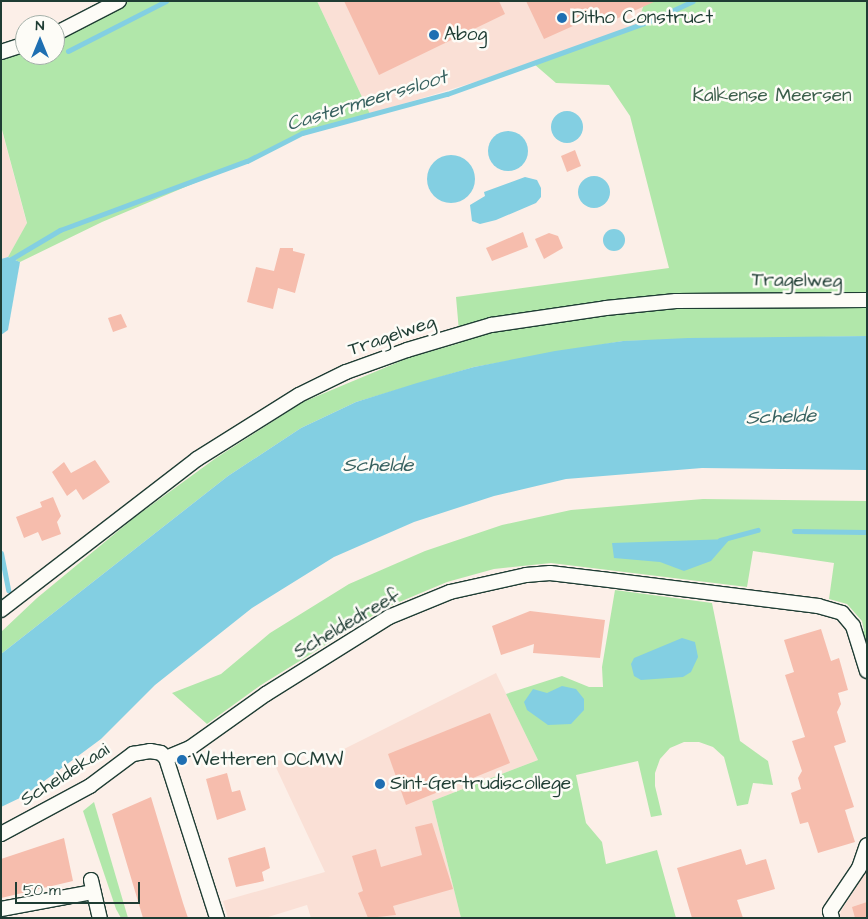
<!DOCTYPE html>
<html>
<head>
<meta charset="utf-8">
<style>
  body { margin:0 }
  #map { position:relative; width:868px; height:919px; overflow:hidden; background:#fcefe8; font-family:"Architects Daughter",sans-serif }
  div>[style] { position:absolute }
  .built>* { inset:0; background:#fae0d6 }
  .green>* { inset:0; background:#b1e7aa }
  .water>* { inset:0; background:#83cfe2 }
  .round { border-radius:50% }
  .stream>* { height:5px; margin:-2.5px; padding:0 2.5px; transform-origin:2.5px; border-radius:2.5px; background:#83cfe2 }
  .building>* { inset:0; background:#f6bdad }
  .roads { filter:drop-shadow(1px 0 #1f3d34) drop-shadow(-1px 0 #1f3d34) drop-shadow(0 1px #1f3d34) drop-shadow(0 -1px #1f3d34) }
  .street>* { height:14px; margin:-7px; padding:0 7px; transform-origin:7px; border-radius:7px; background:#fdfcf7 }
  .dots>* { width:14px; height:14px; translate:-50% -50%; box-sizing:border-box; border:2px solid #fdfcf7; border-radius:50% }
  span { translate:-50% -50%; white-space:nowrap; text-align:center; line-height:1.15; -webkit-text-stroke:5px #fdfcf7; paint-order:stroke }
  .poi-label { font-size:19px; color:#1f3d34 }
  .left { translate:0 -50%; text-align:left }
  .park-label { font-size:19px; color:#3c5f4c }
  .street-label { font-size:19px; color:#1f3d34 }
  .water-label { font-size:20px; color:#386260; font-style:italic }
  .frame { position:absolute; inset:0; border:2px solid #1f3d34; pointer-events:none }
  .north { position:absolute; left:15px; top:15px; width:50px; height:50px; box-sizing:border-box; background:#fdfcf7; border:1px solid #a4b0a9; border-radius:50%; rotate:0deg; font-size:14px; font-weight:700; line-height:20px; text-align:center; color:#1f3d34 }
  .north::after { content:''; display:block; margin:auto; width:18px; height:22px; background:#1f6fb2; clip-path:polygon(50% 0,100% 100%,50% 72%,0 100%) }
  .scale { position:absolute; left:15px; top:882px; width:125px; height:22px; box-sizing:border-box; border:2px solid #1f3d34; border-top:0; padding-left:6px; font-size:15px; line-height:18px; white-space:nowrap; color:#1f3d34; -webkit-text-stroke:4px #fdfcf7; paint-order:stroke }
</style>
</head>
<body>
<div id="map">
  <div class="built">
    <div style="clip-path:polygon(317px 1px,645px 1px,637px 25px,534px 64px,370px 114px)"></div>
    <div style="clip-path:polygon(1px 127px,27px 224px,8px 257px,1px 259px)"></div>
    <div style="clip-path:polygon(496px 673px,538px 760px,432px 801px,461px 918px,311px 918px,307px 905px,265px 918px,228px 918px,223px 901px,325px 872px,272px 759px,310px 766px)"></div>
    <div style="clip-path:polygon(867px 870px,867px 918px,839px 918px,841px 911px)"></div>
  </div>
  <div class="green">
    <div style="clip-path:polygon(119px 1px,317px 1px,370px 114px,302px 133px,247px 161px,102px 222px,20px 262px,8px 257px,27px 223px,1px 126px,1px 52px,25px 44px,25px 55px,55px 55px,55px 34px)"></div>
    <div style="clip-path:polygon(645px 1px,867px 1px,867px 336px,623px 341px,474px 367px,356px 402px,301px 428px,228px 476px,1px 654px,1px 632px,37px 598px,135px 517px,216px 458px,303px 402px,408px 358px,460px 343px,456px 297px,669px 268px,630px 116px,609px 85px,556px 83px,534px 64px,637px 25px)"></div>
    <div style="clip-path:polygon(703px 499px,867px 501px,867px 652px,860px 630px,864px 631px,862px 621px,847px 604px,829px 599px,834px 563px,753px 551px,747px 587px,551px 563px,494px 569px,447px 582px,385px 608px,261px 685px,207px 724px,172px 693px,221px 674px,270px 633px,349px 584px,425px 551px,502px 525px,571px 510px)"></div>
    <div style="clip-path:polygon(615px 590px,712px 603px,740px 741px,768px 761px,773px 785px,753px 783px,748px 804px,737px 806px,724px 757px,713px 747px,699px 742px,684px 742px,670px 748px,660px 759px,655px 773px,655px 786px,662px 815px,651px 817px,638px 761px,576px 775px,586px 823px,602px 842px,606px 864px,657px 850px,676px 918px,461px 918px,432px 801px,538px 760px,506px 694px,562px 676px,589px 687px,603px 687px,602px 667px)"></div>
    <div style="clip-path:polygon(94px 802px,128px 918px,121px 918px,116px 909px,83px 811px)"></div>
  </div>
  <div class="water">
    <div class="round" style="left:551px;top:111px;width:32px;height:32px"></div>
    <div class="round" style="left:488px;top:131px;width:40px;height:40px"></div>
    <div class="round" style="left:427px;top:155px;width:48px;height:48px"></div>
    <div class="round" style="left:578px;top:176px;width:32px;height:32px"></div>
    <div style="clip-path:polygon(525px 177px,537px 180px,541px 188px,541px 197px,536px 203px,496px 220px,480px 224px,472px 221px,470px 205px,485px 196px,484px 192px)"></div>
    <div class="round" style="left:603px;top:229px;width:22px;height:22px"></div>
    <div style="clip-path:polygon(8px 257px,20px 262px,8px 330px,1px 335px,1px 259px)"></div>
    <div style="clip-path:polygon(867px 336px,867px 470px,702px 468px,566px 479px,494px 496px,414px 522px,334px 557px,252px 608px,155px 685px,101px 739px,24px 796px,1px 807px,1px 654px,228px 476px,301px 428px,356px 402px,417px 383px,474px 367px,555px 351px,623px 341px,688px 338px)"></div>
    <div style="clip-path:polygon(730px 539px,711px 561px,684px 571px,660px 562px,614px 558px,612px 543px)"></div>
    <div style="clip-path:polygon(682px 638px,695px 642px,698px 657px,691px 672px,683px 677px,641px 680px,634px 676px,631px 664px,634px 658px)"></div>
    <div style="clip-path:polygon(562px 686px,576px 689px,584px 699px,584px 710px,571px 724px,548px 725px,527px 710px,524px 702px,533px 689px,547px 693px)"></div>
  </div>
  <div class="stream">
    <div style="left:68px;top:51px;width:110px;rotate:-27deg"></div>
    <div style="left:1px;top:265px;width:69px;rotate:-30.7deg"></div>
    <div style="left:60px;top:230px;width:199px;rotate:-20.3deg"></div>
    <div style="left:247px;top:161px;width:62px;rotate:-27deg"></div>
    <div style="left:302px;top:133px;width:150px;rotate:-15.1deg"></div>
    <div style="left:447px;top:94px;width:216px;rotate:-19.8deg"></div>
    <div style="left:650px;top:21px;width:47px;rotate:-24.9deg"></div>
    <div style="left:794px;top:531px;width:71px;rotate:0.8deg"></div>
    <div style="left:720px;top:540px;width:39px;rotate:-15deg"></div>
    <div style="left:1px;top:553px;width:38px;rotate:79deg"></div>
  </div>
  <div class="building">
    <div style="clip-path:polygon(344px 1px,499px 1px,505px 14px,379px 75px)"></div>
    <div style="clip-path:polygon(526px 1px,656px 1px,607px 23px,602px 13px,544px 39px)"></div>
    <div style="clip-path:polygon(575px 150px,581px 166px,567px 172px,561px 156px)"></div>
    <div style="clip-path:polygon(523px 232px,528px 247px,492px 261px,486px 248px)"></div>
    <div style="clip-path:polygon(549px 233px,558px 236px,563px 248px,544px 259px,535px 239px)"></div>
    <div style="clip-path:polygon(280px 248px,293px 248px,293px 251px,305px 254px,295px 293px,278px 288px,273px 309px,247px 302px,256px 267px,274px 271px)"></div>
    <div style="clip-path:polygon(121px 314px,127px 327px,113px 332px,108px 318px)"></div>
    <div style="clip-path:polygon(95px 460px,110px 482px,83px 500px,76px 489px,67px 496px,52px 472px,64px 462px,71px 473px)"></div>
    <div style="clip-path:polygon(53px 497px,61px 516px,57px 522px,61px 534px,42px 541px,38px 532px,24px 538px,16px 517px,42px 507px,40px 502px)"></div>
    <div style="clip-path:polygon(530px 611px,605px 620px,600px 658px,533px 653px,534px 644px,501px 655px,492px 626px)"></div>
    <div style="clip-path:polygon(821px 629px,831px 661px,839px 658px,848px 690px,838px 693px,841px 704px,837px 712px,846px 742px,834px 746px,854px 807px,845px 810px,855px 842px,818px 853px,808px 822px,800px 824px,791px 793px,801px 789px,798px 778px,802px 771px,792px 741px,805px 737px,785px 675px,794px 672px,784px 640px)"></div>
    <div style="clip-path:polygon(490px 713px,510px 763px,406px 805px,388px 754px)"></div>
    <div style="clip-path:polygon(227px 773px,232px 792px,240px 790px,246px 810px,217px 820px,206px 779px)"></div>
    <div style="clip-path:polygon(151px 797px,183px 903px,188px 918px,143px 918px,112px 814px)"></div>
    <div style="clip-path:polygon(432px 823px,453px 889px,393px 906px,396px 915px,368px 918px,358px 893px,363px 891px,352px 856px,376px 849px,381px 867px,422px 855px,415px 827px)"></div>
    <div style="clip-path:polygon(64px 838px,73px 881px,1px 898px,1px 859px)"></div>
    <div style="clip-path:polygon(265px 847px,270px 868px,262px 872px,264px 881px,236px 887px,228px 858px)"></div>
    <div style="clip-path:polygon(741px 849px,746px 865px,766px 859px,775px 889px,737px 900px,743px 918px,692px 918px,677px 868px)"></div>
    <div style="clip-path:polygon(867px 902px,867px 918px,855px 918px,852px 907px)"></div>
  </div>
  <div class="roads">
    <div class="street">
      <div style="left:55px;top:34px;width:72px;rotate:-27.3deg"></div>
      <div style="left:1px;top:52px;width:25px;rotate:-18deg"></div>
      <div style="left:1px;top:610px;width:247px;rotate:-37.6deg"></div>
      <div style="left:197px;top:459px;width:120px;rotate:-32.1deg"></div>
      <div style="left:299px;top:395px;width:52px;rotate:-26.1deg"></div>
      <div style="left:346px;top:372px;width:65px;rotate:-19.8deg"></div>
      <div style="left:407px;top:350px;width:88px;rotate:-16.6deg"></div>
      <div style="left:491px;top:325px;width:116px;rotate:-8.4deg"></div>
      <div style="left:606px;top:308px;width:70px;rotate:-5.7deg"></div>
      <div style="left:676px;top:301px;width:191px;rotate:-0.3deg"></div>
      <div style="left:166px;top:758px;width:26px;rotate:-23deg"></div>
      <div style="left:190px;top:748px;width:93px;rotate:-35.4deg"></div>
      <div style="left:266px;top:694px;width:145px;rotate:-32deg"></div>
      <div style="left:389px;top:617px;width:66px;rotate:-22.3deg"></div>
      <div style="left:450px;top:592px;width:78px;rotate:-12.6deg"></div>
      <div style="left:526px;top:575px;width:24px;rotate:-5deg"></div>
      <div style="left:550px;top:573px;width:51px;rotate:6.7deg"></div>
      <div style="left:601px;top:579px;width:219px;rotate:7.1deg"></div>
      <div style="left:818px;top:606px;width:25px;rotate:16deg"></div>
      <div style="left:842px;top:613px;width:17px;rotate:50deg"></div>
      <div style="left:853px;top:626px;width:47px;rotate:72.7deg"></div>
      <div style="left:1px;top:834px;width:101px;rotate:-28.3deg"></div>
      <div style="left:90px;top:786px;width:54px;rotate:-36.7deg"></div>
      <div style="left:133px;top:754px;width:17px;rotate:-10deg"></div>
      <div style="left:150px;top:751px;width:11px;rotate:10deg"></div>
      <div style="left:161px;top:753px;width:7px;rotate:45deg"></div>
      <div style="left:166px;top:758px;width:168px;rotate:72.3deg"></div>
      <div style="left:91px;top:880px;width:39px;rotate:77deg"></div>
      <div style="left:1px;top:909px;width:94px;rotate:-10.5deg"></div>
      <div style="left:832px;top:918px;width:7px;rotate:-106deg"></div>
      <div style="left:830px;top:911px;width:52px;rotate:-56deg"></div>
      <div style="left:859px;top:868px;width:24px;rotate:-71deg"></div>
    </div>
  </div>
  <div class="dots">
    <div style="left:562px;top:18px;background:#1f6fb2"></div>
    <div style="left:434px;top:35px;background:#1f6fb2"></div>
    <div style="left:182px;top:760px;background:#1f6fb2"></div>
    <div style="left:380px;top:784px;background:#1f6fb2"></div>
  </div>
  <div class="poi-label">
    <span class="left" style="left:572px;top:18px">Ditho Construct</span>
    <span class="left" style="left:444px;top:35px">Abog</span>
    <span class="left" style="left:192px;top:760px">Wetteren OCMW</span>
    <span class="left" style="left:390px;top:784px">Sint-Gertrudiscollege</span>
  </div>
  <div class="park-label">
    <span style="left:772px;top:96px">Kalkense Meersen</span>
  </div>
  <div class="street-label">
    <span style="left:797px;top:281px;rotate:1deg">Tragelweg</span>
    <span style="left:392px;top:336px;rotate:-19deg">Tragelweg</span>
    <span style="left:347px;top:624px;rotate:-30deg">Scheldedreef</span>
    <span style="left:65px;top:775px;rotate:-32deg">Scheldekaai</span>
  </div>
  <div class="water-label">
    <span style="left:367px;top:101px;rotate:-17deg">Castermeerssloot</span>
    <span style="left:781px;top:417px;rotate:-2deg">Schelde</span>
    <span style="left:378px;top:465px">Schelde</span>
  </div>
  <div class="frame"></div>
  <div class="north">N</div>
  <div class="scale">50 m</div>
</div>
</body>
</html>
